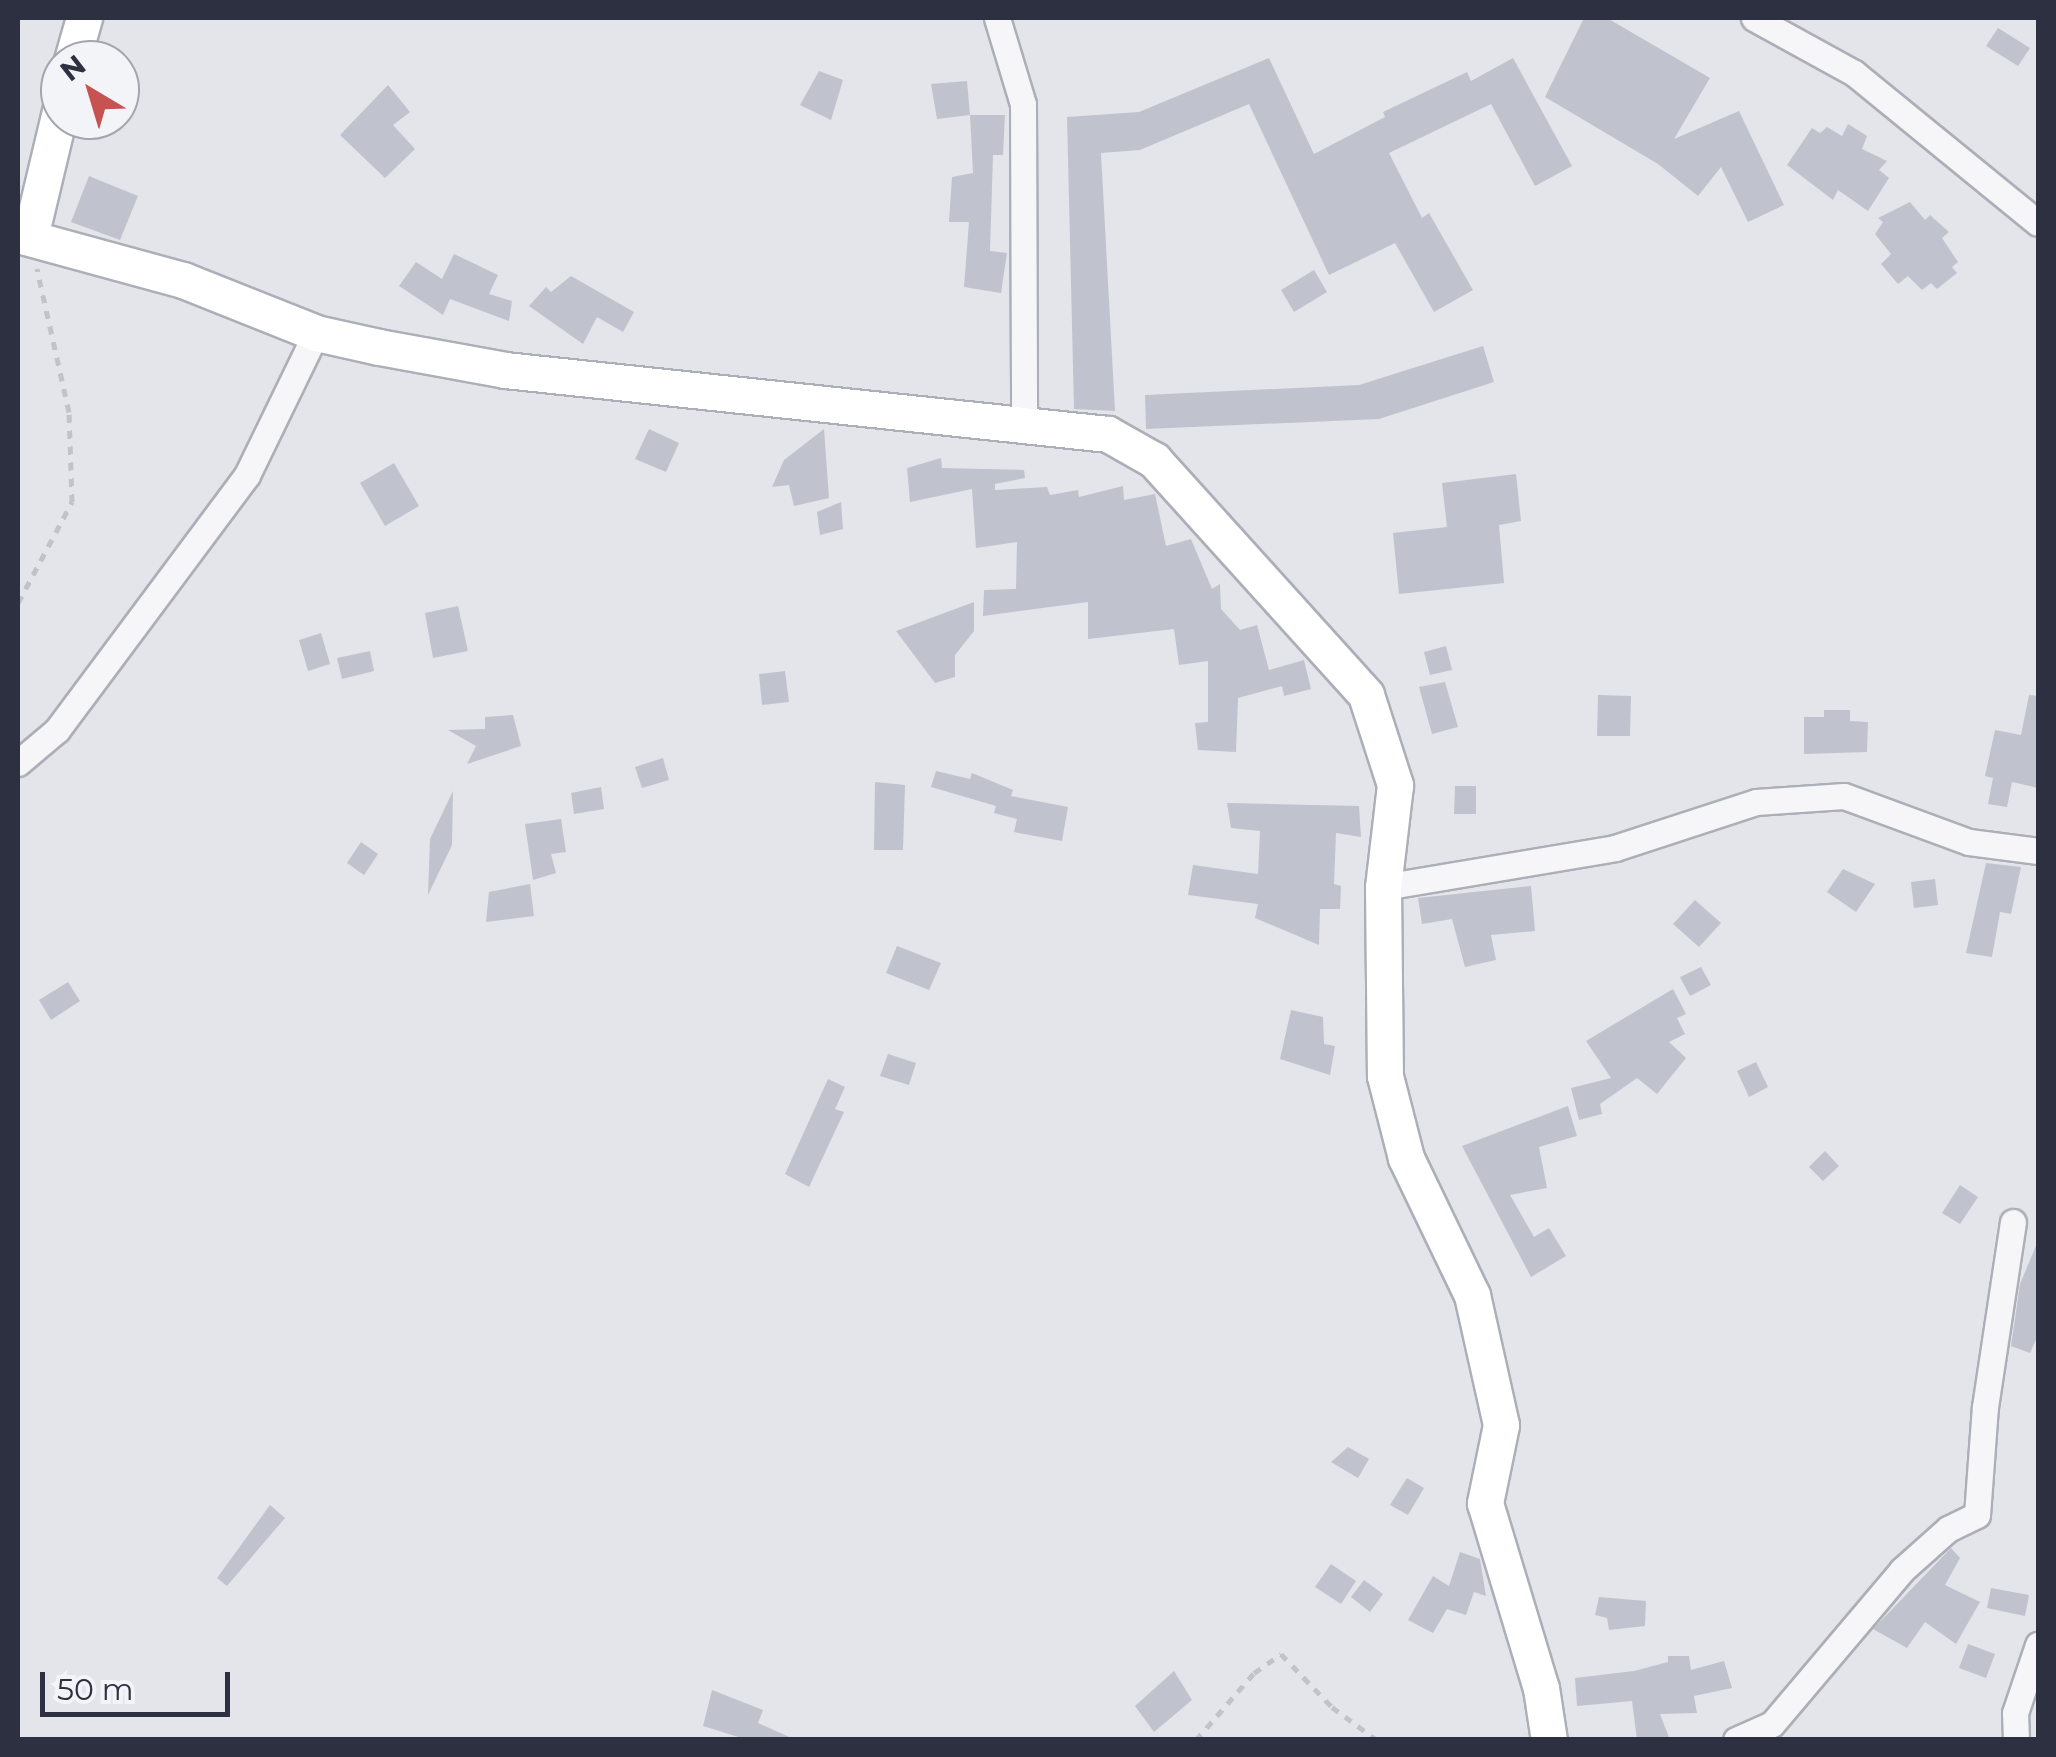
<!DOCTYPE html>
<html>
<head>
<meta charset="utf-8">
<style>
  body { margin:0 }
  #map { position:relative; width:2056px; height:1757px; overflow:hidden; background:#e3e5ea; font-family:Montserrat,sans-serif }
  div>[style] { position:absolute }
  .building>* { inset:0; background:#c0c3cd }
  .path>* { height:5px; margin-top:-2.5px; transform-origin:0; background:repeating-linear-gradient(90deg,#c1c3c9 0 8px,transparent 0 16px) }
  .roads { filter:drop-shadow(2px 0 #acafb7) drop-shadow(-2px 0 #acafb7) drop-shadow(0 2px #acafb7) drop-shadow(0 -2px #acafb7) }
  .street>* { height:25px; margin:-12.5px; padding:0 12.5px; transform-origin:12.5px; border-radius:12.5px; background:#f6f6f9 }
  .secondary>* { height:35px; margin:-17.5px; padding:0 17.5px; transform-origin:17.5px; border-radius:17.5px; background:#fff }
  span { translate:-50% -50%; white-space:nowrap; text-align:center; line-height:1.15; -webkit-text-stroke:10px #f3f4f8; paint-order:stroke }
  .frame { position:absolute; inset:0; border:20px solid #2c3041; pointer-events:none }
  .north { position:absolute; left:40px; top:40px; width:100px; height:100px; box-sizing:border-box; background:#f3f4f8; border:2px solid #a3a6af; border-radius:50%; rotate:322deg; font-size:28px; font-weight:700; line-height:40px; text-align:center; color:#2c3041 }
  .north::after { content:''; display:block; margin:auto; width:35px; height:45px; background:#c65251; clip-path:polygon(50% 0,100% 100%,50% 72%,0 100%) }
  .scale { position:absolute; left:40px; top:1672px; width:190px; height:45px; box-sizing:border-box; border:5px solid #2c3041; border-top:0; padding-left:12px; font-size:30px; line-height:35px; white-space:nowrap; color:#2c3041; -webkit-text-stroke:8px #f3f4f8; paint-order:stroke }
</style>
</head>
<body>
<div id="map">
  <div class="building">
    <div style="clip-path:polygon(1584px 18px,1607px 18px,1710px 78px,1674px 139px,1739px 111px,1784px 205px,1748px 222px,1721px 167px,1698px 196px,1658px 164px,1545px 97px)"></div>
    <div style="clip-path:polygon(1998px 28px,2030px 48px,2018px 66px,1986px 46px)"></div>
    <div style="clip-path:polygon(1269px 58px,1314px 154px,1385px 117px,1383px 112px,1467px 72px,1471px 81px,1513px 58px,1572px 166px,1535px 186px,1491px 104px,1389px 153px,1422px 218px,1429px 213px,1473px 290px,1434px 312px,1395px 243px,1329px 275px,1249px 104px,1140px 150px,1101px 153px,1115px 411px,1074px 409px,1067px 117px,1139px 112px)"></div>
    <div style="clip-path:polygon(819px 71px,843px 80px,831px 120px,800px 105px)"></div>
    <div style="clip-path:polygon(967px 81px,970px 115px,937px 119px,931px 84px)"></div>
    <div style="clip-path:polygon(388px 85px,410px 112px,393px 125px,415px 149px,385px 178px,340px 135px)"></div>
    <div style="clip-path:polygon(970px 115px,1005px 115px,1003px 155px,993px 155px,990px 251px,1007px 253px,1001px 293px,964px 287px,969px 222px,949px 222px,952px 177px,973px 173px)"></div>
    <div style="clip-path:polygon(1848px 124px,1867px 136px,1862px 149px,1887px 161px,1879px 170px,1889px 178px,1868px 211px,1838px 190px,1833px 200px,1787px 165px,1812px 128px,1820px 133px,1827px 127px,1842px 136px)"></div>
    <div style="clip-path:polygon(89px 176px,138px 196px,120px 240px,71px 222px)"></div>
    <div style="clip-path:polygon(1910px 202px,1925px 220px,1930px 215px,1949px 232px,1942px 238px,1958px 262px,1952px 267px,1957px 273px,1937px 289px,1931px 283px,1922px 290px,1908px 276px,1898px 284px,1881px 264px,1891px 254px,1875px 234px,1883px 222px,1878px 218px)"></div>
    <div style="clip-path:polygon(454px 254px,498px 275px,489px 294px,512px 301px,509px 321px,450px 299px,443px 315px,399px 286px,416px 262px,442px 279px)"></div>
    <div style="clip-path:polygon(1314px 270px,1327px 292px,1294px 312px,1281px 290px)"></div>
    <div style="clip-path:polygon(571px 276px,634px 312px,623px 332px,597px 317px,583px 344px,529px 306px,546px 287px,551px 292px)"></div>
    <div style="clip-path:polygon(1483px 346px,1494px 382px,1379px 419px,1146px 429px,1145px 395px,1359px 385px)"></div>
    <div style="clip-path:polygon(649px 429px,679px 443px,666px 472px,635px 459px)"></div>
    <div style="clip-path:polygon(824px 429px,829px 498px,794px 506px,789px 485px,772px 487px,784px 460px)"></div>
    <div style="clip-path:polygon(941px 458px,942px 468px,1024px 470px,1025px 478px,995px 484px,995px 490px,1047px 487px,1050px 495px,1078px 490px,1079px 497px,1123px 486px,1124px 500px,1155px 494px,1166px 546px,1191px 539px,1212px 589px,1220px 584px,1221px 609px,1240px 630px,1257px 625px,1269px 670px,1304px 660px,1311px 689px,1284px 696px,1282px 686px,1238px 698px,1236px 752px,1198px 750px,1195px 723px,1208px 722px,1208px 661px,1179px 665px,1174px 629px,1088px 639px,1088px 602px,983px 616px,984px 590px,1016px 589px,1017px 542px,976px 548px,972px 489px,910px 502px,907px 468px)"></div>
    <div style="clip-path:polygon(394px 463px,419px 506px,385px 526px,360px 483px)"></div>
    <div style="clip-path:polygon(1516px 474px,1521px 521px,1499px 525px,1504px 583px,1399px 594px,1393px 533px,1447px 527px,1442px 483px)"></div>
    <div style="clip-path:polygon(841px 502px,843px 529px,820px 535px,817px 512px)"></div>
    <div style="clip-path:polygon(974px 602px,974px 631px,955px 655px,955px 677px,935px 683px,896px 631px)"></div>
    <div style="clip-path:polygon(458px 606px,468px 651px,433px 658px,425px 613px)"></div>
    <div style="clip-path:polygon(321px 633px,330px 664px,308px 671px,299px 640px)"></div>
    <div style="clip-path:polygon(1446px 646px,1452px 670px,1430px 675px,1424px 652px)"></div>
    <div style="clip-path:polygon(370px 651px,374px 671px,342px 679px,337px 658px)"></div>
    <div style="clip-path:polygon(785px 671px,789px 702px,762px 705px,759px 674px)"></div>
    <div style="clip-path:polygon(1445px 682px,1458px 727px,1432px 734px,1419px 687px)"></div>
    <div style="clip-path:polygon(1598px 695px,1631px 696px,1630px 736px,1597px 736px)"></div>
    <div style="clip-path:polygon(2029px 695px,2038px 696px,2038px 788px,2012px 782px,2007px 807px,1988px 804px,1993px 778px,1985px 776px,1995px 730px,2021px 735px)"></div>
    <div style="clip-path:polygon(1824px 710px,1850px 710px,1850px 721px,1868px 722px,1867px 752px,1804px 754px,1804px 717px,1824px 717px)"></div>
    <div style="clip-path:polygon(513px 715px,521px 746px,467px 764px,476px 746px,448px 730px,485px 729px,485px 717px)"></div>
    <div style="clip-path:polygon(663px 758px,669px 780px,642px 788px,635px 767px)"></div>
    <div style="clip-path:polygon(936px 771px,970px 779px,972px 773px,1013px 790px,1011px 796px,1068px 807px,1062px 841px,1014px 832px,1017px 819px,994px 813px,996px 806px,931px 787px)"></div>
    <div style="clip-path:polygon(875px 782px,905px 785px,903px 850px,874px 850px)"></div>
    <div style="clip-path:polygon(1455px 786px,1476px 786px,1476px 814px,1454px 814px)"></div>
    <div style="clip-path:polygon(601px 787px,604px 809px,574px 814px,571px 793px)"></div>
    <div style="clip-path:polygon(453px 791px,452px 845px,428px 895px,430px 839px)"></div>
    <div style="clip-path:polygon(1227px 803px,1359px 806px,1361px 837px,1336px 833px,1334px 884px,1341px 886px,1340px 909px,1320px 909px,1319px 945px,1255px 918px,1258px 904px,1188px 895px,1193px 865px,1258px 874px,1260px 831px,1231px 828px)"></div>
    <div style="clip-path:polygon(561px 819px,566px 852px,551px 854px,556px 873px,533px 880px,525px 824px)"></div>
    <div style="clip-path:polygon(361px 842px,378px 854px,364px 875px,347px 863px)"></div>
    <div style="clip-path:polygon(1986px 863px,2021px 867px,2011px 914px,2000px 912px,1992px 957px,1966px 953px)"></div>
    <div style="clip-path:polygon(1843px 869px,1875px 884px,1856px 912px,1827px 892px)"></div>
    <div style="clip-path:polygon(1935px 879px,1938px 905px,1914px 908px,1911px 882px)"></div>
    <div style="clip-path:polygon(530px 884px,534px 916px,486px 922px,489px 892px)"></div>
    <div style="clip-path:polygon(1531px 886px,1535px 931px,1491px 935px,1496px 960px,1465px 967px,1452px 919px,1422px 924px,1418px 898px)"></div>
    <div style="clip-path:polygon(1695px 900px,1721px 923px,1699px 947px,1673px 924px)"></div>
    <div style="clip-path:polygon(897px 946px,941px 963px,929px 990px,886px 973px)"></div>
    <div style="clip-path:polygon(1701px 967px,1711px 985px,1690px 996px,1680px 977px)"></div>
    <div style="clip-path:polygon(68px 982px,80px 1001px,51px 1020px,39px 1000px)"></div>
    <div style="clip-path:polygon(1673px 989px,1686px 1014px,1677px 1018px,1685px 1034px,1669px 1042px,1686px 1058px,1657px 1094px,1637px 1078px,1600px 1104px,1602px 1114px,1579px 1120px,1571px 1088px,1611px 1078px,1586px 1041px)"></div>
    <div style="clip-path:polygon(1291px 1010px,1323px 1017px,1324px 1044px,1335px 1046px,1330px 1075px,1280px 1059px)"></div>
    <div style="clip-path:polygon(888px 1054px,916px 1063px,909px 1085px,880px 1076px)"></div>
    <div style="clip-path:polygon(1756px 1062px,1768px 1087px,1749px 1097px,1737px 1071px)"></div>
    <div style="clip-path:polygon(828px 1079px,845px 1087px,835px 1109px,844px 1112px,809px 1187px,785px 1174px)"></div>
    <div style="clip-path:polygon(1568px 1106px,1577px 1136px,1539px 1147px,1547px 1188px,1510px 1195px,1534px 1237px,1549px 1228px,1566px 1256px,1531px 1277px,1462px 1146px)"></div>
    <div style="clip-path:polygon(1825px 1151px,1839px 1166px,1823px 1181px,1809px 1167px)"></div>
    <div style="clip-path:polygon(1960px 1185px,1978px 1197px,1960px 1224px,1942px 1213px)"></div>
    <div style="clip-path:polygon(2038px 1241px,2038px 1335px,2030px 1353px,2011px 1346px,2020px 1284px)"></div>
    <div style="clip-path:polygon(1348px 1447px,1369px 1459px,1358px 1478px,1331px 1462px)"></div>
    <div style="clip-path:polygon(1407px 1478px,1424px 1488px,1408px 1515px,1390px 1505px)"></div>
    <div style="clip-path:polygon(270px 1505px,285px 1518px,227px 1586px,217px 1578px)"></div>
    <div style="clip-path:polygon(1951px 1548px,1960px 1558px,1945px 1585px,1980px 1602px,1956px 1644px,1925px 1622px,1907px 1648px,1873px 1629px)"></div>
    <div style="clip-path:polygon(1460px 1552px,1480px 1559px,1486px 1596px,1474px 1592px,1466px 1615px,1447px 1609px,1433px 1633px,1408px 1620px,1433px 1576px,1449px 1586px)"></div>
    <div style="clip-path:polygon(1331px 1564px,1356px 1581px,1341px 1604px,1315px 1587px)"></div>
    <div style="clip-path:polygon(1364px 1580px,1383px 1594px,1370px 1612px,1351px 1597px)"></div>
    <div style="clip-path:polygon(1991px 1588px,2029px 1595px,2025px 1616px,1987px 1608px)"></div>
    <div style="clip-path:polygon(1599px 1597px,1646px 1601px,1645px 1626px,1609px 1630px,1607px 1618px,1595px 1615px)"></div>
    <div style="clip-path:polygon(1968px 1644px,1995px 1654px,1986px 1678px,1959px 1668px)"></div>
    <div style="clip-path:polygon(1668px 1656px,1689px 1656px,1691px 1670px,1724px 1661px,1732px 1688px,1694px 1696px,1697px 1713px,1660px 1714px,1670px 1740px,1637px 1740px,1632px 1701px,1577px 1706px,1575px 1678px,1634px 1671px,1668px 1662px)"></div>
    <div style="clip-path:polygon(1174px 1671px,1192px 1700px,1154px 1732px,1135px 1706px)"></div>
    <div style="clip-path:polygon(712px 1690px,763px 1710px,758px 1723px,796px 1740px,748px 1740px,703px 1726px)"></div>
  </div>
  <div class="path">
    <div style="left:18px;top:603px;width:115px;rotate:-61.9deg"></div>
    <div style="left:72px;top:502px;width:90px;rotate:-91.9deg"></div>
    <div style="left:69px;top:412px;width:147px;rotate:-102.6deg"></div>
    <div style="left:1196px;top:1740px;width:89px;rotate:-49.1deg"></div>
    <div style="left:1254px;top:1673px;width:33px;rotate:-35deg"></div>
    <div style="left:1281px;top:1654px;width:74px;rotate:46.1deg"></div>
    <div style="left:1332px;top:1707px;width:56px;rotate:36.3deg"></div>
  </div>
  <div class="roads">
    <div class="street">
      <div style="left:997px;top:18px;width:90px;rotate:73.2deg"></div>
      <div style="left:1023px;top:104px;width:323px;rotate:89.8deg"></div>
      <div style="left:1754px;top:18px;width:114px;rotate:28.8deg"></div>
      <div style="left:1854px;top:73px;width:237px;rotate:39.2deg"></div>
      <div style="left:18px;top:763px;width:51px;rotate:-40.2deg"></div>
      <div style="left:57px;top:730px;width:318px;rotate:-53.3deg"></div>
      <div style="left:247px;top:475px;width:158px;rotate:-64.1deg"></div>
      <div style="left:1383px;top:887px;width:235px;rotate:-9.5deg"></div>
      <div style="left:1615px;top:848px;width:148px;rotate:-18.1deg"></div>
      <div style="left:1756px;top:802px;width:88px;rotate:-3.9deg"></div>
      <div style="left:1844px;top:796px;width:133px;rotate:20.2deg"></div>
      <div style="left:1969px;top:842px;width:70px;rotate:7.4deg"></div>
      <div style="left:1736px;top:1740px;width:39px;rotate:-24deg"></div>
      <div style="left:1772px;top:1724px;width:202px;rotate:-49.8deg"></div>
      <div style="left:1902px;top:1570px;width:62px;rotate:-41.7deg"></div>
      <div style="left:1948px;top:1529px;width:32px;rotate:-26deg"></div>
      <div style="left:1977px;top:1515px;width:108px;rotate:-85.8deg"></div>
      <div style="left:1985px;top:1407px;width:187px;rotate:-81.4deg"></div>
      <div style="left:2016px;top:1740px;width:27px;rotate:-92deg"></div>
      <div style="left:2015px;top:1713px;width:72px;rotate:-71.3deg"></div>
    </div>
    <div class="secondary">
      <div style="left:72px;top:60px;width:44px;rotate:-74.1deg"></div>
      <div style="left:18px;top:235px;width:171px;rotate:15.3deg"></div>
      <div style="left:183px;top:280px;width:143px;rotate:21.7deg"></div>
      <div style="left:316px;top:333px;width:65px;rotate:12.5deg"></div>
      <div style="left:379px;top:347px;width:128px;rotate:10.3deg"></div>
      <div style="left:505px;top:370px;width:606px;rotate:6.06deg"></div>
      <div style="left:1108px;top:434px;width:53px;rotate:29.5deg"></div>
      <div style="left:1154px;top:460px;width:316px;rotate:47.9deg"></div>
      <div style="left:1366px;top:695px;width:95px;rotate:72.1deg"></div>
      <div style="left:1395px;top:785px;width:103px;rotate:96.7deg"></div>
      <div style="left:1383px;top:887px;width:189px;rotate:89.4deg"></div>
      <div style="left:1385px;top:1076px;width:85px;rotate:75.6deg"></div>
      <div style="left:1406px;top:1158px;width:152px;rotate:64.3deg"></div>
      <div style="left:1472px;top:1295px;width:133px;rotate:77.4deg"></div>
      <div style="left:1501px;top:1425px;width:80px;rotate:101.6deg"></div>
      <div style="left:1485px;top:1503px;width:193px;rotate:73.2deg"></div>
      <div style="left:1541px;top:1688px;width:53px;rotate:81.3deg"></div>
      <div style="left:30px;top:237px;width:130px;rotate:-76.6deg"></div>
    </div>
  </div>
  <div class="frame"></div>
  <div class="north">N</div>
  <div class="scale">50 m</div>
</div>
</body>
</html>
